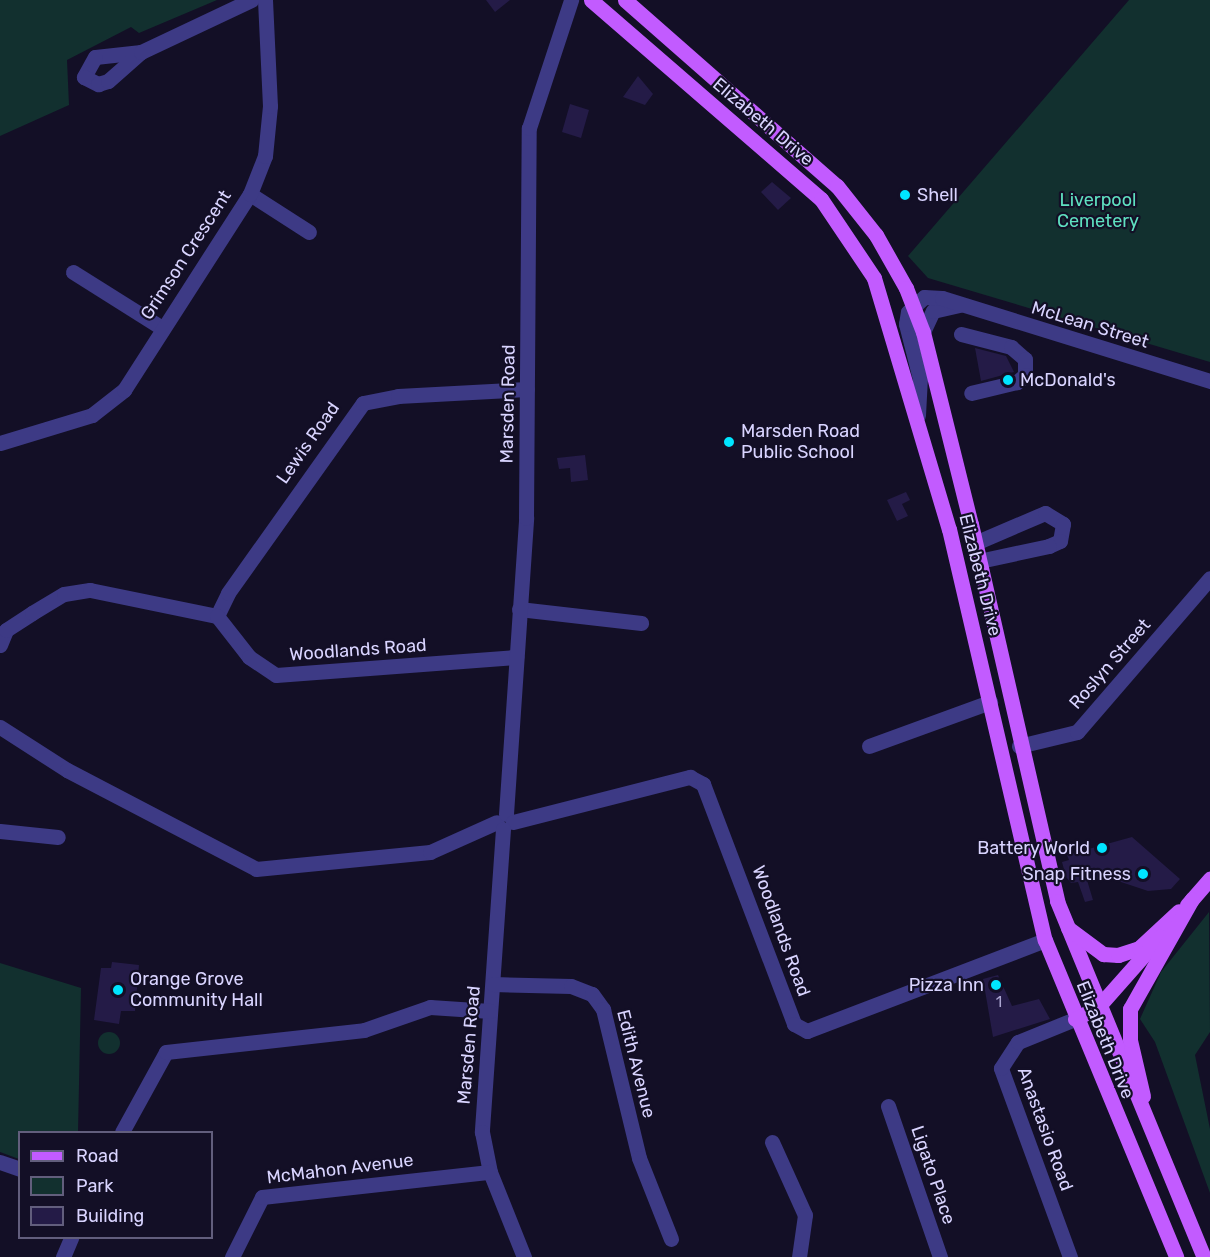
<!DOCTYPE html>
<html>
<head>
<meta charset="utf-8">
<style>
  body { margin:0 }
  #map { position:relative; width:1210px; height:1257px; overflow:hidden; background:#130f26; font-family:Rubik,sans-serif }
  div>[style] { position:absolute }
  .green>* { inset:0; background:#12302f }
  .round { border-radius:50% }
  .building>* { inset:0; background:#241b47 }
  .minor>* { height:15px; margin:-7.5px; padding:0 7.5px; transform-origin:7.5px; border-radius:7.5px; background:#3d3a85 }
  .major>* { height:15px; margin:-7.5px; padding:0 7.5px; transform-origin:7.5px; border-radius:7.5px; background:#c25bff }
  .dots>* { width:16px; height:16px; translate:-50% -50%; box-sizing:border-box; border:3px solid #130f26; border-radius:50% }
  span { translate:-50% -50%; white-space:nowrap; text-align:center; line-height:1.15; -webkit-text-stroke:4.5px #130f26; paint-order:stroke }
  .number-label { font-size:15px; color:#aca6d1 }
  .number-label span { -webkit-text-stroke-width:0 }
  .street-label { font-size:18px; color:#d9d4ff }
  .poi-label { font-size:18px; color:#d9d4ff }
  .left { translate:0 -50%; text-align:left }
  .right { translate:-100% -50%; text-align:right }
  .park-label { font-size:18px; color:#5fe0c0 }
  .legend { position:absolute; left:18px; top:1131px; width:195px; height:108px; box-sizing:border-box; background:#130f26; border:2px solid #625e7d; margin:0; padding:8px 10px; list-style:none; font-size:18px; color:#d9d4ff }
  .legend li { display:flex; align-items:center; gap:12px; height:30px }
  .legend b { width:30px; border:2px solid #625e7d }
</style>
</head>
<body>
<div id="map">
  <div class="green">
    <div style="clip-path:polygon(0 0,217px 0,139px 33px,131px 27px,67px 60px,69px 105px,0 136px)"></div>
    <div style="clip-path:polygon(1129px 0,1210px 0,1210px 362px,928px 278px,908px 256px)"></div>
    <div style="clip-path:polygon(1209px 912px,1210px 1032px,1195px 1055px,1210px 1129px,1210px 1193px,1155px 1042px,1140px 1019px,1161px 972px)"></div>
    <div style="clip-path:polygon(0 963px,81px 988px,78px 1132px,20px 1132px,19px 1159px,0 1152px)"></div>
    <div class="round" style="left:98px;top:1032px;width:22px;height:22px"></div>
  </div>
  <div class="building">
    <div style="clip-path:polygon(486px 0,510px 0,495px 12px)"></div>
    <div style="clip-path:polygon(638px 76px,653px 94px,645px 105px,623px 97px)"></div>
    <div style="clip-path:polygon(570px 104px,589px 110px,581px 138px,562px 132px)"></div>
    <div style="clip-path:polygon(772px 182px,791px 198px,778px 210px,761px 192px)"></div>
    <div style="clip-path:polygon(975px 348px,1006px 356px,1014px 372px,981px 381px)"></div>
    <div style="clip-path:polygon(585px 455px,588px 480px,571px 482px,570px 468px,559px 469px,557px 458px)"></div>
    <div style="clip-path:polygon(906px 492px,910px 500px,902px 504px,908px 516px,897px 521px,887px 500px)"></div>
    <div style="clip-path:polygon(1132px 837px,1180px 879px,1171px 889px,1148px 891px,1109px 878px,1087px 880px,1093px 900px,1085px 902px,1078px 882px,1071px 883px,1066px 877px,1062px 862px,1069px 860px,1067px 855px)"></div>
    <div style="clip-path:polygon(112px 962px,139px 965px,135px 1011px,121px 1011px,119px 1024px,94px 1020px,101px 968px,111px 968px)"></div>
    <div style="clip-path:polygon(998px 975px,1012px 1006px,1039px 999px,1050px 1019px,993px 1037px,983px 979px)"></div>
  </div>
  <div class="minor">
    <div style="left:141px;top:52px;width:46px;rotate:173.8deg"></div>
    <div style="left:95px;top:57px;width:23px;rotate:119deg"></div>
    <div style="left:84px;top:77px;width:16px;rotate:27deg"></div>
    <div style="left:98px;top:84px;width:10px;rotate:-17deg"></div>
    <div style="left:108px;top:81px;width:44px;rotate:-41.3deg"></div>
    <div style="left:141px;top:52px;width:122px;rotate:-25.3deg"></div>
    <div style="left:250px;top:194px;width:70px;rotate:32.8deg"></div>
    <div style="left:73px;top:272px;width:105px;rotate:32.2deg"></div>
    <div style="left:923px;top:332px;width:23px;rotate:-65deg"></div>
    <div style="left:933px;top:311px;width:27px;rotate:-13deg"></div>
    <div style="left:961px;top:334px;width:52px;rotate:14.6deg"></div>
    <div style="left:1011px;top:347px;width:18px;rotate:41deg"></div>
    <div style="left:1025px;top:359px;width:16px;rotate:90deg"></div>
    <div style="left:1025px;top:375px;width:11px;rotate:139deg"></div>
    <div style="left:1017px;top:382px;width:47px;rotate:166.6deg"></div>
    <div style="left:918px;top:415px;width:36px;rotate:-87deg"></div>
    <div style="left:920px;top:379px;width:57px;rotate:-104.3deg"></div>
    <div style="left:906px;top:324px;width:12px;rotate:-81deg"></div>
    <div style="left:908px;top:312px;width:22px;rotate:-43deg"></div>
    <div style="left:924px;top:297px;width:18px;rotate:3deg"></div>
    <div style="left:942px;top:298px;width:281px;rotate:17.2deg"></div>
    <div style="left:0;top:443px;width:96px;rotate:-16.9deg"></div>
    <div style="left:92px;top:415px;width:41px;rotate:-38deg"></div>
    <div style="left:124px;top:390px;width:233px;rotate:-57.3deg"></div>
    <div style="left:250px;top:194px;width:41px;rotate:-68.5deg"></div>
    <div style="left:265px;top:156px;width:50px;rotate:-84.3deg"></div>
    <div style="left:270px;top:106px;width:106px;rotate:-92.7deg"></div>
    <div style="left:975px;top:543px;width:76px;rotate:-23.2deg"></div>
    <div style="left:1045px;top:513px;width:21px;rotate:31deg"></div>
    <div style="left:1063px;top:524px;width:17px;rotate:100deg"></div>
    <div style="left:1060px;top:541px;width:12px;rotate:156deg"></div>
    <div style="left:1049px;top:546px;width:72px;rotate:167.9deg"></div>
    <div style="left:519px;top:609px;width:123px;rotate:6.5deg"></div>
    <div style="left:217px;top:616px;width:25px;rotate:-64deg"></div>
    <div style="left:228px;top:593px;width:233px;rotate:-54.6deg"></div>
    <div style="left:363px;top:403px;width:36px;rotate:-11deg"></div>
    <div style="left:398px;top:396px;width:129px;rotate:-3.1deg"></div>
    <div style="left:0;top:645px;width:16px;rotate:-68deg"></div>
    <div style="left:6px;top:630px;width:31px;rotate:-33deg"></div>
    <div style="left:32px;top:613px;width:37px;rotate:-31deg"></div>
    <div style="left:64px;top:594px;width:26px;rotate:-9deg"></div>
    <div style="left:90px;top:590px;width:130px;rotate:11.6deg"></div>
    <div style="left:217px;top:616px;width:52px;rotate:52deg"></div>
    <div style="left:249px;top:657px;width:32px;rotate:34deg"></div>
    <div style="left:276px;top:675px;width:241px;rotate:-4.3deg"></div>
    <div style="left:0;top:727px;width:80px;rotate:32.7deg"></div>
    <div style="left:67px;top:770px;width:213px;rotate:27.6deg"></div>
    <div style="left:256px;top:869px;width:175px;rotate:-5.6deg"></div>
    <div style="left:430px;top:852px;width:73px;rotate:-24.1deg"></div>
    <div style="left:869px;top:746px;width:129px;rotate:-20deg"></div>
    <div style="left:1019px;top:746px;width:60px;rotate:-13.6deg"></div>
    <div style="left:1077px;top:732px;width:203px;rotate:-49.2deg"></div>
    <div style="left:506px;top:814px;width:297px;rotate:-86.1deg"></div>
    <div style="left:526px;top:518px;width:390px;rotate:-89.6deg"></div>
    <div style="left:529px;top:128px;width:135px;rotate:-71.8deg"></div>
    <div style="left:513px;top:822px;width:183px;rotate:-14.3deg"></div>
    <div style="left:690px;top:777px;width:15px;rotate:28deg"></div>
    <div style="left:703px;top:784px;width:257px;rotate:69.2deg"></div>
    <div style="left:794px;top:1024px;width:15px;rotate:28deg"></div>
    <div style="left:807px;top:1031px;width:255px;rotate:-20.9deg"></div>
    <div style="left:503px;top:829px;width:304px;rotate:94deg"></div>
    <div style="left:482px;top:1132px;width:41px;rotate:78.7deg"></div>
    <div style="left:490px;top:1172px;width:92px;rotate:68.2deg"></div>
    <div style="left:0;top:831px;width:58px;rotate:5.9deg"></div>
    <div style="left:493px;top:984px;width:78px;rotate:1.5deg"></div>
    <div style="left:571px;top:986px;width:22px;rotate:21deg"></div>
    <div style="left:592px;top:994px;width:19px;rotate:54deg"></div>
    <div style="left:603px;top:1009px;width:153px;rotate:76.4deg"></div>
    <div style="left:639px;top:1158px;width:87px;rotate:68.4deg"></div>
    <div style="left:888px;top:1106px;width:160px;rotate:71deg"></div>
    <div style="left:122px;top:1132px;width:91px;rotate:-61.2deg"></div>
    <div style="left:166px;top:1052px;width:199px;rotate:-6.3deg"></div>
    <div style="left:364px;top:1030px;width:70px;rotate:-19.2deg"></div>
    <div style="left:430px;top:1007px;width:60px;rotate:3.8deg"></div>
    <div style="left:772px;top:1142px;width:80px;rotate:65.7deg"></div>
    <div style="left:805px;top:1215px;width:42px;rotate:98.1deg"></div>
    <div style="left:0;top:1162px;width:21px;rotate:19deg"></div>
    <div style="left:63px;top:1257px;width:21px;rotate:-67deg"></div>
    <div style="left:232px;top:1257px;width:67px;rotate:-63.4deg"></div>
    <div style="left:262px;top:1197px;width:229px;rotate:-6.3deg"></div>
    <div style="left:1070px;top:1257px;width:201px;rotate:-110.1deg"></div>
    <div style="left:1001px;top:1068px;width:31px;rotate:-57deg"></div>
    <div style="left:1018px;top:1042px;width:61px;rotate:-22deg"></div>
  </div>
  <div class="major">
    <div style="left:591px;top:0;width:304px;rotate:40.9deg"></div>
    <div style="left:821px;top:199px;width:95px;rotate:56.1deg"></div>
    <div style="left:874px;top:278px;width:262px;rotate:73.4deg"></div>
    <div style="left:949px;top:529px;width:422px;rotate:76.9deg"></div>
    <div style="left:1045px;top:940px;width:343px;rotate:67.5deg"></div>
    <div style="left:625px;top:0;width:282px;rotate:41.3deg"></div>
    <div style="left:837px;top:186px;width:63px;rotate:51.5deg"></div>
    <div style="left:876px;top:235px;width:61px;rotate:60.5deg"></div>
    <div style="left:906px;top:288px;width:47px;rotate:68.9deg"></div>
    <div style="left:923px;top:332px;width:198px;rotate:76deg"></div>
    <div style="left:971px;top:524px;width:387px;rotate:77.1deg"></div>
    <div style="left:1057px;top:901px;width:385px;rotate:67.6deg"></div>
    <div style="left:1187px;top:905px;width:35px;rotate:-49deg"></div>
    <div style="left:1068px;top:928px;width:44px;rotate:36.6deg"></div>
    <div style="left:1103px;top:954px;width:15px;rotate:4deg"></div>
    <div style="left:1118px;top:955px;width:22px;rotate:-18deg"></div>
    <div style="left:1139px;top:948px;width:54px;rotate:-42.8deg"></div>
    <div style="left:1075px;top:1019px;width:26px;rotate:-28deg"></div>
    <div style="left:1098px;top:1007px;width:94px;rotate:-48.5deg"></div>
    <div style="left:1143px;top:1096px;width:57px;rotate:-103.1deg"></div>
    <div style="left:1130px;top:1040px;width:31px;rotate:-90deg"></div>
    <div style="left:1130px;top:1009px;width:126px;rotate:-60.6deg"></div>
  </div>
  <div class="dots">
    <div style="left:905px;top:195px;background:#00e5ff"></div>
    <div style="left:1008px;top:380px;background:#00e5ff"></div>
    <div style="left:729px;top:442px;background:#00e5ff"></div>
    <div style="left:1102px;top:848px;background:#00e5ff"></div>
    <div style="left:1143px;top:874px;background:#00e5ff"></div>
    <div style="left:996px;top:985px;background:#00e5ff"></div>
    <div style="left:118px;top:990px;background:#00e5ff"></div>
  </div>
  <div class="number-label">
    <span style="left:999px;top:1003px">1</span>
  </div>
  <div class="street-label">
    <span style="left:763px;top:122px;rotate:40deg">Elizabeth Drive</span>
    <span style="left:186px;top:255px;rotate:-57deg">Grimson Crescent</span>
    <span style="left:1090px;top:325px;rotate:17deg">McLean Street</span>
    <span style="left:508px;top:404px;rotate:-89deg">Marsden Road</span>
    <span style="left:308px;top:443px;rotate:-55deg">Lewis Road</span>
    <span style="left:980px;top:575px;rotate:76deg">Elizabeth Drive</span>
    <span style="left:358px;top:650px;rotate:-4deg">Woodlands Road</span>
    <span style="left:1110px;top:664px;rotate:-49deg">Roslyn Street</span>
    <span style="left:781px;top:931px;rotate:70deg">Woodlands Road</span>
    <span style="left:1105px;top:1040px;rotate:68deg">Elizabeth Drive</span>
    <span style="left:469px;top:1045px;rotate:-85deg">Marsden Road</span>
    <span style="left:636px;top:1064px;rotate:76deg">Edith Avenue</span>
    <span style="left:1045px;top:1129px;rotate:70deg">Anastasio Road</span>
    <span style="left:340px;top:1169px;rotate:-7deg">McMahon Avenue</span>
    <span style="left:933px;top:1175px;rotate:71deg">Ligato Place</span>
  </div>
  <div class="poi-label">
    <span class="left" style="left:917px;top:195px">Shell</span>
    <span class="left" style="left:1020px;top:380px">McDonald's</span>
    <span class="left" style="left:741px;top:442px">Marsden Road<br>Public School</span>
    <span class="right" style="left:1090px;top:848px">Battery World</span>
    <span class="right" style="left:1131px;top:874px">Snap Fitness</span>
    <span class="left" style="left:130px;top:990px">Orange Grove<br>Community Hall</span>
    <span class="right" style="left:984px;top:985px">Pizza Inn</span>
  </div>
  <div class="park-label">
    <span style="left:1098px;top:211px">Liverpool<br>Cemetery</span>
  </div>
  <ul class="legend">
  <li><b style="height:8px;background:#c25bff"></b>Road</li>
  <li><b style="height:16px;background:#12302f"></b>Park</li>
  <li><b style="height:16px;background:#241b47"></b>Building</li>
  </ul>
</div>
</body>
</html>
